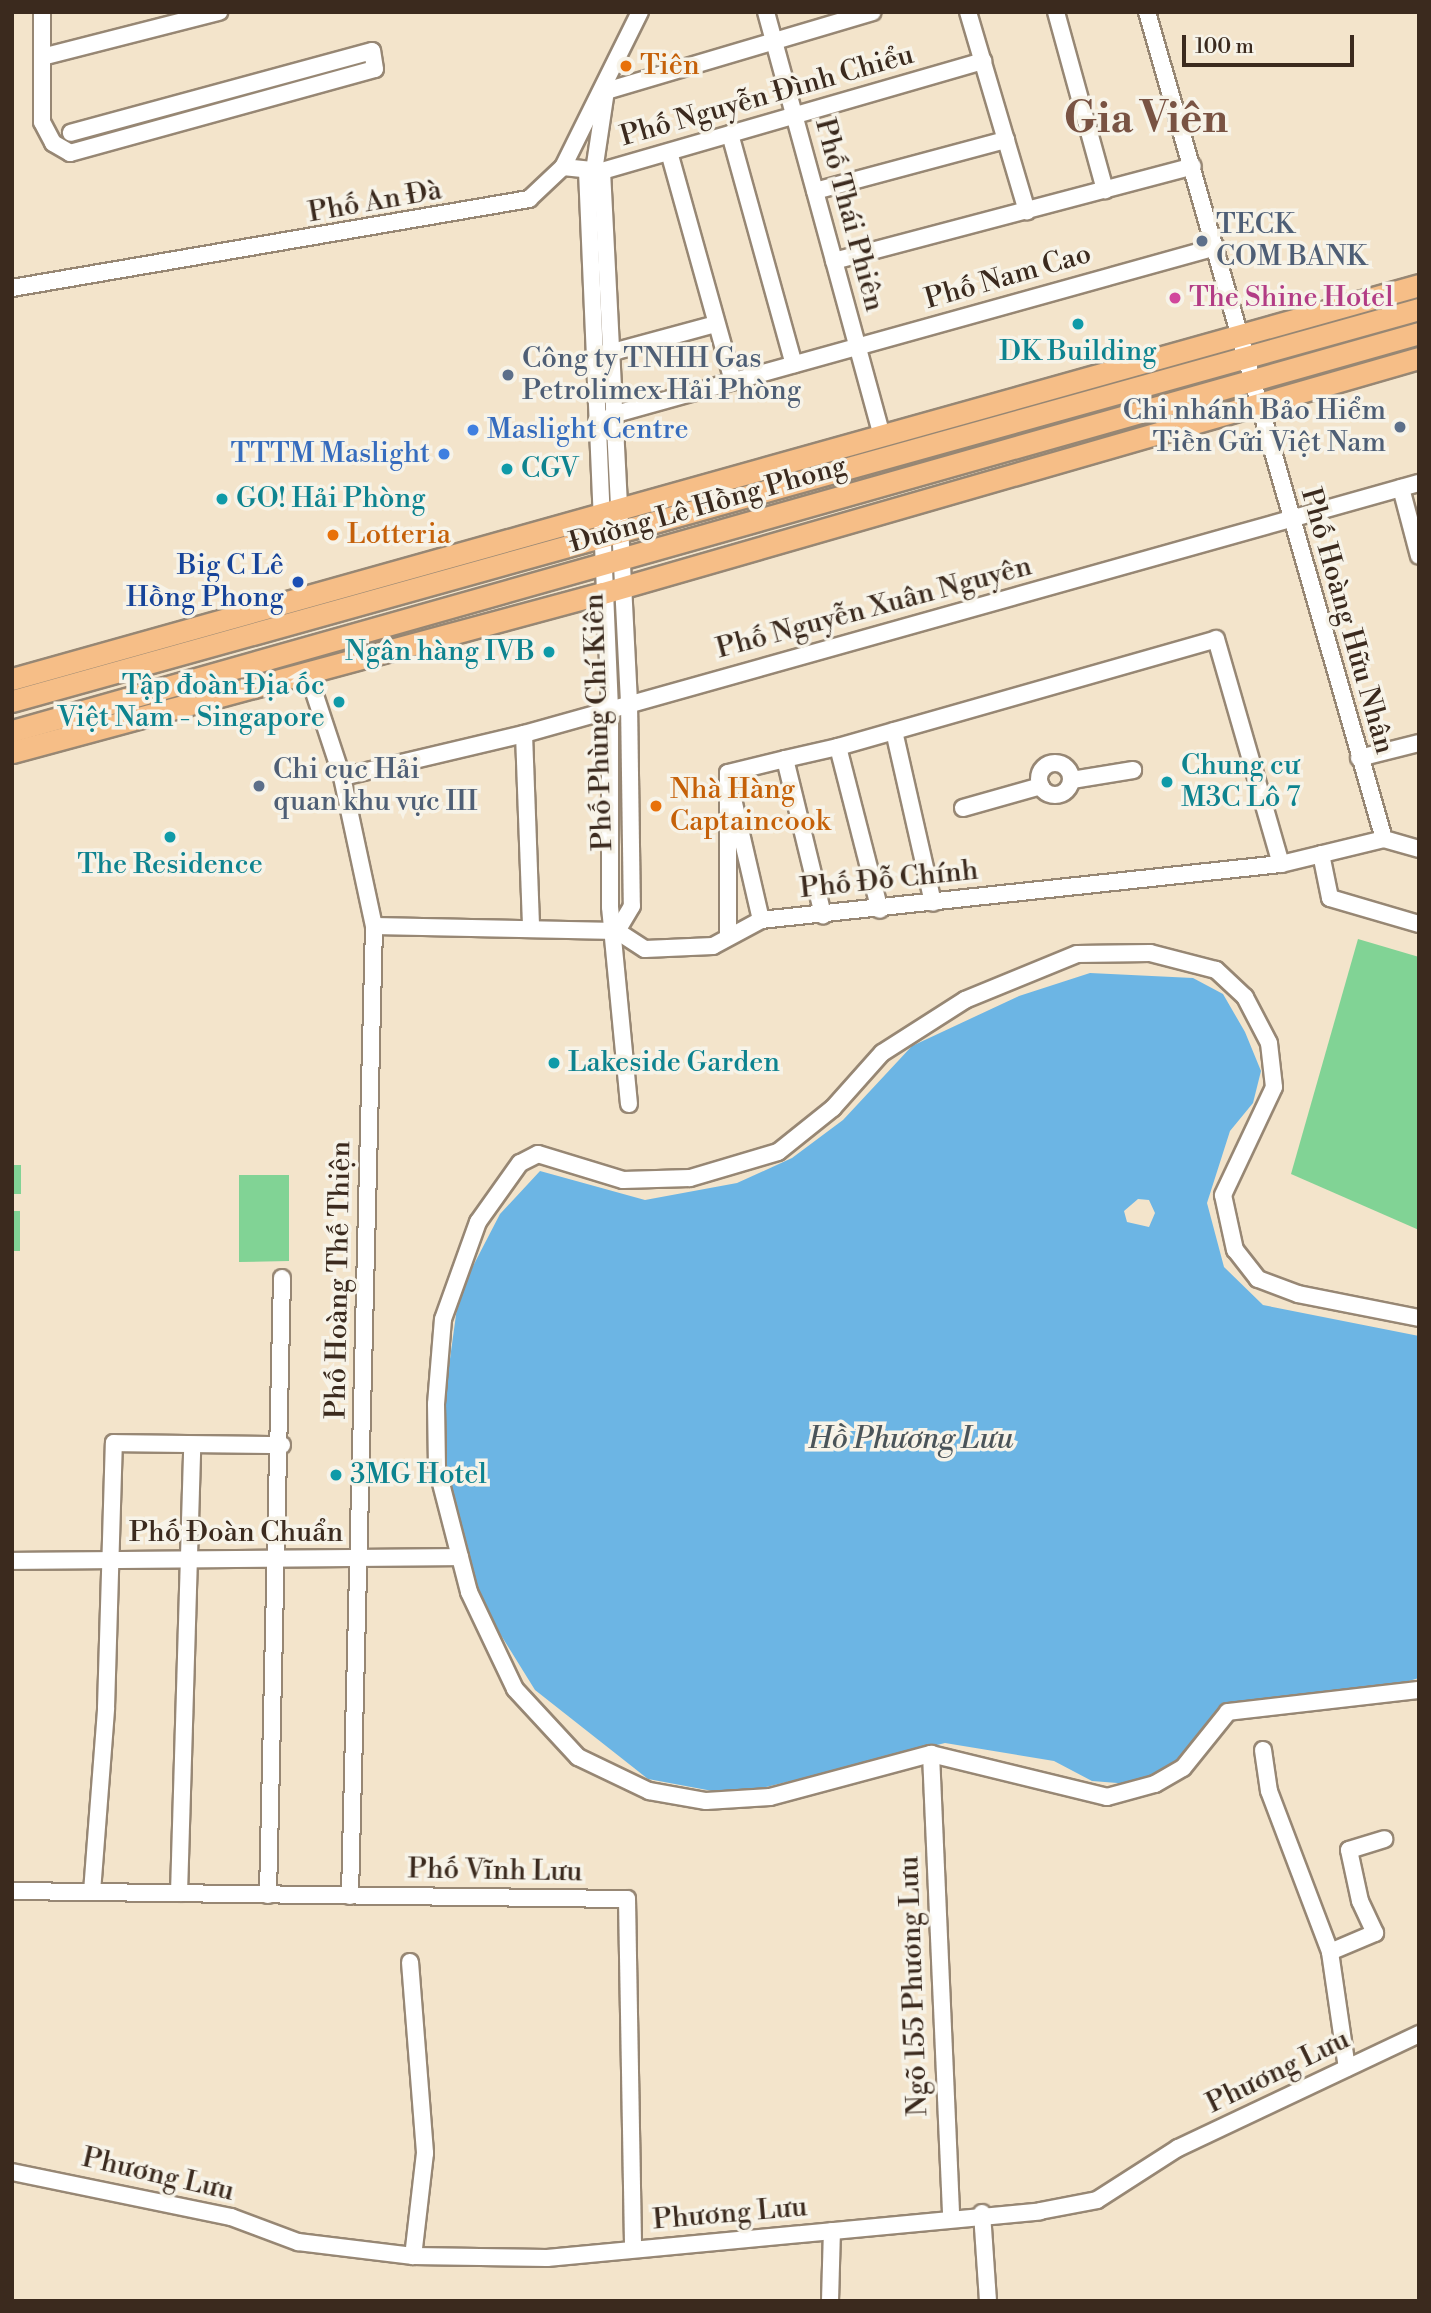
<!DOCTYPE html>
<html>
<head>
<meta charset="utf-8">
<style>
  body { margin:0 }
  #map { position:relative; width:1431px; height:2313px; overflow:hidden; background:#f3e4cb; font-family:"Libre Bodoni",serif }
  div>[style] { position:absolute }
  .green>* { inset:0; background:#81d395 }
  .water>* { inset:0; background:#6cb5e4 }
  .roads { filter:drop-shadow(2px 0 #978774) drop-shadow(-2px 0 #978774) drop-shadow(0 2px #978774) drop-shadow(0 -2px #978774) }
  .minor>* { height:16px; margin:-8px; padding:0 8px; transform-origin:8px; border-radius:8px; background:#fff }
  .minor>.ring { margin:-8px; padding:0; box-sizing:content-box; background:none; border:16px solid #fff; border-radius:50% }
  .major>* { height:21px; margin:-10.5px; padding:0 10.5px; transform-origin:10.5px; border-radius:10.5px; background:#f6be87 }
  .dots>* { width:19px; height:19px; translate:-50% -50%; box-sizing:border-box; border:4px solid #f7f3e8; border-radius:50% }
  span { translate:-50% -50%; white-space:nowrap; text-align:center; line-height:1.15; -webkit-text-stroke:7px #f7f3e8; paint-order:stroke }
  .food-label { font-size:28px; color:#c56008 }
  .left { translate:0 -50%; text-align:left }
  .street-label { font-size:28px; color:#3b2a1e }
  .service-label { font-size:28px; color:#4e5e75 }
  .right { translate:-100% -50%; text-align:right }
  .hotel-label { font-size:28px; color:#b23c85 }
  .culture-label { font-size:28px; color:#0d838f }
  .shop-label { font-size:28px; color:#366cbe }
  .transit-label { font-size:28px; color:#164399 }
  .water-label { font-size:30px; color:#4a5459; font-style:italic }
  .town-label { font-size:42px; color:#795343; font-weight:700 }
  .frame { position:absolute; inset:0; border:14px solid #3b2a1e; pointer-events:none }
  .scale { position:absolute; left:1182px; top:35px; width:172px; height:32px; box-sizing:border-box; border:4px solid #3b2a1e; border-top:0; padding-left:9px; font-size:21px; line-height:24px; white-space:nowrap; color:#3b2a1e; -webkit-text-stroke:5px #f7f3e8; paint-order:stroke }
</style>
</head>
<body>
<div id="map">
  <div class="green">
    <div style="clip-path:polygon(1358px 939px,1419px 957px,1419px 1230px,1291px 1174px)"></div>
    <div style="clip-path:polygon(12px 1165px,21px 1165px,21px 1194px,12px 1194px)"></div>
    <div style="clip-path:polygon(239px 1175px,289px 1175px,289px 1261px,239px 1262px)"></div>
    <div style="clip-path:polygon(12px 1211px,20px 1211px,20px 1251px,12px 1251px)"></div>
  </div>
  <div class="water">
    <div style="clip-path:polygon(evenodd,1090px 973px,1193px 978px,1223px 994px,1245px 1032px,1261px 1071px,1253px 1103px,1230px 1131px,1207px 1203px,1224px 1267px,1263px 1305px,1419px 1336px,1419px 1678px,1374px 1691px,1223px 1708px,1183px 1761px,1157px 1778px,1130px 1784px,1092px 1781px,1054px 1761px,945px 1743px,734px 1795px,648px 1779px,535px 1690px,476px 1595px,445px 1472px,446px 1388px,459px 1293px,500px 1214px,540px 1171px,645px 1200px,737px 1183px,792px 1158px,843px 1120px,912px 1046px,1019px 996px,1090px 973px,1138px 1199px,1149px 1200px,1155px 1213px,1149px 1227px,1127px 1222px,1124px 1211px,1138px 1199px)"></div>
  </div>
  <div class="roads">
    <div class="minor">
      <div style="left:42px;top:12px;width:110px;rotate:90deg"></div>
      <div style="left:42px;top:122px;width:24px;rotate:62deg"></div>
      <div style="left:53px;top:143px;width:20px;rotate:30deg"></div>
      <div style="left:70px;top:153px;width:316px;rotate:-15.4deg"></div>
      <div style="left:375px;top:69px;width:18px;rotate:-99deg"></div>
      <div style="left:372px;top:51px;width:312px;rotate:164.8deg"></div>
      <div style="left:766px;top:12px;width:436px;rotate:74.7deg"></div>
      <div style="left:968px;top:12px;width:208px;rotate:73.5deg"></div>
      <div style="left:1056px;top:12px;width:185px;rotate:74.6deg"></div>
      <div style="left:1147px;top:12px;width:860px;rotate:74.01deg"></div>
      <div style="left:42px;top:57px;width:183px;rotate:-14.3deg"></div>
      <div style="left:730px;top:134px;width:239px;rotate:74.5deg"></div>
      <div style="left:669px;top:152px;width:238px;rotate:74.4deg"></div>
      <div style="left:563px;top:167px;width:39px;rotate:6deg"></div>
      <div style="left:602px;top:171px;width:397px;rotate:-16.1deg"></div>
      <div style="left:587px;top:171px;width:538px;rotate:87.55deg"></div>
      <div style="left:610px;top:709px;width:198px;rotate:90deg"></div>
      <div style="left:610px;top:907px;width:198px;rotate:84.5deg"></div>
      <div style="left:594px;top:171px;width:81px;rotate:-81.5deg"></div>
      <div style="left:606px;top:91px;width:278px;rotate:-16.5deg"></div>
      <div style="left:602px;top:171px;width:532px;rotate:87.09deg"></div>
      <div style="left:629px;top:702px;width:204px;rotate:89.2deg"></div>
      <div style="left:632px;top:906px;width:29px;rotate:121deg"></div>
      <div style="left:815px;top:191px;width:198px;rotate:-15deg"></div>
      <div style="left:834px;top:261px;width:371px;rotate:-14.8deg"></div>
      <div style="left:12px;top:288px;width:525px;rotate:-9.77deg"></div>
      <div style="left:529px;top:199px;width:47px;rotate:-43.3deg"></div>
      <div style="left:563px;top:167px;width:173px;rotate:-63.6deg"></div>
      <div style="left:609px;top:353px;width:111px;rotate:-15.2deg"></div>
      <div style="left:612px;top:415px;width:627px;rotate:-15.54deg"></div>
      <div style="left:1401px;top:488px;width:70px;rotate:75.2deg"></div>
      <div style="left:308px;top:674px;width:108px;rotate:71.7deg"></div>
      <div style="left:342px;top:777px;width:152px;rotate:77.9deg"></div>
      <div style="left:374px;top:926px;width:970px;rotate:91.42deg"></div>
      <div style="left:894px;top:731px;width:176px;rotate:77.2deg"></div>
      <div style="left:524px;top:734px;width:192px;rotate:87.9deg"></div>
      <div style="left:838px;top:747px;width:393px;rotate:-15.9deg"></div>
      <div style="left:1216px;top:639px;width:234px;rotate:73.9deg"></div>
      <div style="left:1359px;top:758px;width:62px;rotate:-14deg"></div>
      <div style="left:785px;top:759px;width:54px;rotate:-12.8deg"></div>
      <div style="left:838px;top:747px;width:168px;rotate:75.6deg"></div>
      <div class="ring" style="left:1039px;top:763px;width:16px;height:16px"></div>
      <div style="left:728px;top:773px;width:59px;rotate:-13.8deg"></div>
      <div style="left:785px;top:759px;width:161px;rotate:76.3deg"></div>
      <div style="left:728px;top:773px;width:160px;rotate:90deg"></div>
      <div style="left:342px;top:777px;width:187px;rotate:-13.3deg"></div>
      <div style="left:524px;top:734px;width:930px;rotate:-15.67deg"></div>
      <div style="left:1072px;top:780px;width:62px;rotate:-9.3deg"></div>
      <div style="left:734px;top:803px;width:120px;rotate:77deg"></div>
      <div style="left:963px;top:808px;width:81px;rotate:-15.8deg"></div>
      <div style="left:1321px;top:854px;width:45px;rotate:78.4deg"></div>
      <div style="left:1330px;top:898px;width:93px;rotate:16.3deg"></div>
      <div style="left:374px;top:926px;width:243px;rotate:1.2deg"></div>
      <div style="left:617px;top:931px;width:33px;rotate:33deg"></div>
      <div style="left:645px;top:949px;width:68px;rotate:-2.5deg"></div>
      <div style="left:713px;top:946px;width:55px;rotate:-28.4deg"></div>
      <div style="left:761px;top:920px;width:523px;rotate:-6.15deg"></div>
      <div style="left:1281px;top:864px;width:106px;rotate:-13.6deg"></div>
      <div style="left:1384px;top:839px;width:36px;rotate:16deg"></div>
      <div style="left:1419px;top:1318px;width:123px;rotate:-168.8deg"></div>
      <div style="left:1298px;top:1294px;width:43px;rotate:-159.4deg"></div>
      <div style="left:1258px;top:1279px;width:37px;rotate:-128deg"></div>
      <div style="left:1235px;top:1250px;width:56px;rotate:-102.3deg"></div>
      <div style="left:1223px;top:1195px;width:119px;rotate:-64.7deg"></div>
      <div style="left:1274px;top:1087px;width:44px;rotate:-96.5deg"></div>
      <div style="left:1269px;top:1043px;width:52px;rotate:-117.6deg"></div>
      <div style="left:1245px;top:997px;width:40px;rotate:-137deg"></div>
      <div style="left:1216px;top:970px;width:68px;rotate:-165.6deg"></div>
      <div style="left:1150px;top:953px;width:73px;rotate:179.2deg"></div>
      <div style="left:1077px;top:954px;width:121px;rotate:157.7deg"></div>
      <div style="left:965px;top:1000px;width:98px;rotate:147.4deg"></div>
      <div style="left:882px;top:1053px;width:74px;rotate:131.7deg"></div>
      <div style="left:833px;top:1108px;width:70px;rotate:141.3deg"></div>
      <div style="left:778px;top:1152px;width:92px;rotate:163.5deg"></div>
      <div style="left:690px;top:1178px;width:67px;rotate:178.3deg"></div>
      <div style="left:623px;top:1180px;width:89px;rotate:-163deg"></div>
      <div style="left:538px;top:1154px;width:20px;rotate:153deg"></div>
      <div style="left:520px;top:1163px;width:72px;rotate:125.4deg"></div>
      <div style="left:478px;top:1222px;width:103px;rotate:109.8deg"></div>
      <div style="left:443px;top:1319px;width:85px;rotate:94.7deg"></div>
      <div style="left:436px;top:1404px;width:64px;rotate:89.1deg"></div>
      <div style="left:437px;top:1468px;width:128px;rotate:75.5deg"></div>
      <div style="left:469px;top:1592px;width:107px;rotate:64.6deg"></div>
      <div style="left:515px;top:1689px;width:93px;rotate:47.2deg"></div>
      <div style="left:578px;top:1757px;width:79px;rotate:25.6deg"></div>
      <div style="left:649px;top:1791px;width:58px;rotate:10deg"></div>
      <div style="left:706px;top:1801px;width:64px;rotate:-3.6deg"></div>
      <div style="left:770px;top:1797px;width:167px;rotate:-15deg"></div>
      <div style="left:931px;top:1754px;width:181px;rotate:13.7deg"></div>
      <div style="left:1107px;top:1797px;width:50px;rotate:-15.2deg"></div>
      <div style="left:1155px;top:1784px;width:32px;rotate:-30deg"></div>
      <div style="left:1183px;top:1768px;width:72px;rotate:-51.2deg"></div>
      <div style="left:1228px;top:1712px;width:192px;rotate:-6.6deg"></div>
      <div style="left:12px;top:1561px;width:448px;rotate:-0.5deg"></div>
      <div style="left:1263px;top:1750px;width:41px;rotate:81.7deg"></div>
      <div style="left:1269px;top:1791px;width:172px;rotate:69.2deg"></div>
      <div style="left:1330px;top:1952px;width:117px;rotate:81.7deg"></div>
      <div style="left:931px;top:1754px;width:462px;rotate:87.5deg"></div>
      <div style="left:12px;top:1891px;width:615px;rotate:0.75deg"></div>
      <div style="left:627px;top:1899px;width:349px;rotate:89deg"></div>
      <div style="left:92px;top:1892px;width:185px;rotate:-85.6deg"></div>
      <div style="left:106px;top:1708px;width:265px;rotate:-88.3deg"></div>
      <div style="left:114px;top:1443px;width:168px;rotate:0.7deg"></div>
      <div style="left:179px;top:1893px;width:447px;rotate:-88.3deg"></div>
      <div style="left:268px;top:1895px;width:617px;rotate:-88.7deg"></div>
      <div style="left:1330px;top:1952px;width:49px;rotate:-22.9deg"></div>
      <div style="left:1375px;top:1933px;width:35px;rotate:-115deg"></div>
      <div style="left:1360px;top:1901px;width:52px;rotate:-102.2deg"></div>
      <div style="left:1349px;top:1850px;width:37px;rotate:-17deg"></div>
      <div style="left:410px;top:1962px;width:192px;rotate:85.5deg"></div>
      <div style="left:425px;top:2153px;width:104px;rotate:96.6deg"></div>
      <div style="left:12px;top:2172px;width:224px;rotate:11.6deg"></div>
      <div style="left:231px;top:2217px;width:72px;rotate:20.5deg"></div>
      <div style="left:298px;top:2242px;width:116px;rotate:6.9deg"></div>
      <div style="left:413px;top:2256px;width:134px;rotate:0.9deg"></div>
      <div style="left:547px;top:2258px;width:495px;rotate:-5.4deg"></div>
      <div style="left:1040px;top:2211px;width:58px;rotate:-10.9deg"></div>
      <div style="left:1097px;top:2200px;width:96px;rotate:-32.7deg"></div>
      <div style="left:1178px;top:2148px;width:267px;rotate:-25.3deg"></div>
      <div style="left:982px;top:2213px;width:88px;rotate:86.1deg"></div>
      <div style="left:830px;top:2301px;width:70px;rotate:-88.4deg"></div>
    </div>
    <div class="major">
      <div style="left:12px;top:679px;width:1461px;rotate:-15.64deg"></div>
      <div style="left:12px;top:701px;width:1461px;rotate:-15.57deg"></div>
      <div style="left:12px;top:731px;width:1462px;rotate:-15.79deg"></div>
      <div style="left:12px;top:752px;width:612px;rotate:-15.06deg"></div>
      <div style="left:603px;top:593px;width:849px;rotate:-16.07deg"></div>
    </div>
  </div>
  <div class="dots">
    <div style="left:626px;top:66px;background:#e8710a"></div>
    <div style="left:1202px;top:241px;background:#5c6f8a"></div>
    <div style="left:1175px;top:298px;background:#d1479c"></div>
    <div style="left:1078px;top:324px;background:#0f9aa8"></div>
    <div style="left:508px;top:375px;background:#5c6f8a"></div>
    <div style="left:1400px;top:427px;background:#5c6f8a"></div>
    <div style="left:473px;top:430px;background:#3f7fe0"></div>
    <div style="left:444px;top:454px;background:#3f7fe0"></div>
    <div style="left:507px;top:469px;background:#0f9aa8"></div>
    <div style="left:222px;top:499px;background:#0f9aa8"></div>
    <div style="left:333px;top:535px;background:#e8710a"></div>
    <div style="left:298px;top:582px;background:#1a4fb4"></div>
    <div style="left:549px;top:652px;background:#0f9aa8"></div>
    <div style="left:339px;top:702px;background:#0f9aa8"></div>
    <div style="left:1167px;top:782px;background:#0f9aa8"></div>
    <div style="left:259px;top:786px;background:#5c6f8a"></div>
    <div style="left:656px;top:806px;background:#e8710a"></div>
    <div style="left:170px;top:837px;background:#0f9aa8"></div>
    <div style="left:554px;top:1063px;background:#0f9aa8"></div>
    <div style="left:336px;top:1475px;background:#0f9aa8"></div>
  </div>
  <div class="food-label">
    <span class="left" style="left:640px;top:66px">Tiên</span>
    <span class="left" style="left:347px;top:535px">Lotteria</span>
    <span class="left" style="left:670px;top:806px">Nhà Hàng<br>Captaincook</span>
  </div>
  <div class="street-label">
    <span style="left:767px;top:96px;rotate:-16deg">Phố Nguyễn Đình Chiểu</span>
    <span style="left:375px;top:202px;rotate:-10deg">Phố An Đà</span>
    <span style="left:849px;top:215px;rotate:75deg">Phố Thái Phiên</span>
    <span style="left:1008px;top:277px;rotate:-16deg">Phố Nam Cao</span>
    <span style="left:708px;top:505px;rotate:-16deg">Đường Lê Hồng Phong</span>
    <span style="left:874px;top:608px;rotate:-15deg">Phố Nguyễn Xuân Nguyên</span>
    <span style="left:1347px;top:621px;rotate:74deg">Phố Hoàng Hữu Nhân</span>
    <span style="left:599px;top:722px;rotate:-92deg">Phố Phùng Chí Kiên</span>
    <span style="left:889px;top:880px;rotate:-6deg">Phố Đỗ Chính</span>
    <span style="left:339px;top:1280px;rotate:-89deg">Phố Hoàng Thế Thiện</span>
    <span style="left:236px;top:1533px">Phố Đoàn Chuẩn</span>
    <span style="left:495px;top:1871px;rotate:1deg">Phố Vĩnh Lưu</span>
    <span style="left:914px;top:1986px;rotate:-92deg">Ngõ 155 Phương Lưu</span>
    <span style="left:1278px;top:2072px;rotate:-26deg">Phương Lưu</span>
    <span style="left:158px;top:2175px;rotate:13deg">Phương Lưu</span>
    <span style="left:730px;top:2214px;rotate:-5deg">Phương Lưu</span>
  </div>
  <div class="service-label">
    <span class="left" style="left:1216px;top:241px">TECK<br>COM BANK</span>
    <span class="left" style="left:522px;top:375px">Công ty TNHH Gas<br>Petrolimex Hải Phòng</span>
    <span class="right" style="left:1386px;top:427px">Chi nhánh Bảo Hiểm<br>Tiền Gửi Việt Nam</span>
    <span class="left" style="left:273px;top:786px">Chi cục Hải<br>quan khu vực III</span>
  </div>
  <div class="hotel-label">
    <span class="left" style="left:1189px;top:298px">The Shine Hotel</span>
  </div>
  <div class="culture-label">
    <span style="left:1078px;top:352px">DK Building</span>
    <span class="left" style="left:521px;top:469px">CGV</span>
    <span class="left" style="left:236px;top:499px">GO! Hải Phòng</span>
    <span class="right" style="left:535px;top:652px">Ngân hàng IVB</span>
    <span class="right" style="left:325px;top:702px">Tập đoàn Địa ốc<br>Việt Nam - Singapore</span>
    <span class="left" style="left:1181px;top:782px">Chung cư<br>M3C Lô 7</span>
    <span style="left:170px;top:865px">The Residence</span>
    <span class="left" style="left:568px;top:1063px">Lakeside Garden</span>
    <span class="left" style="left:350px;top:1475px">3MG Hotel</span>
  </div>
  <div class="shop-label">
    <span class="left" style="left:487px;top:430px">Maslight Centre</span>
    <span class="right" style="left:430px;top:454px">TTTM Maslight</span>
  </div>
  <div class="transit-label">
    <span class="right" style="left:284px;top:582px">Big C Lê<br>Hồng Phong</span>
  </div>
  <div class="water-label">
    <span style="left:911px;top:1439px">Hồ Phương Lưu</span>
  </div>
  <div class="town-label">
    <span style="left:1146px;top:120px">Gia Viên</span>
  </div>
  <div class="frame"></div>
  <div class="scale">100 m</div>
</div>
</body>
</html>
